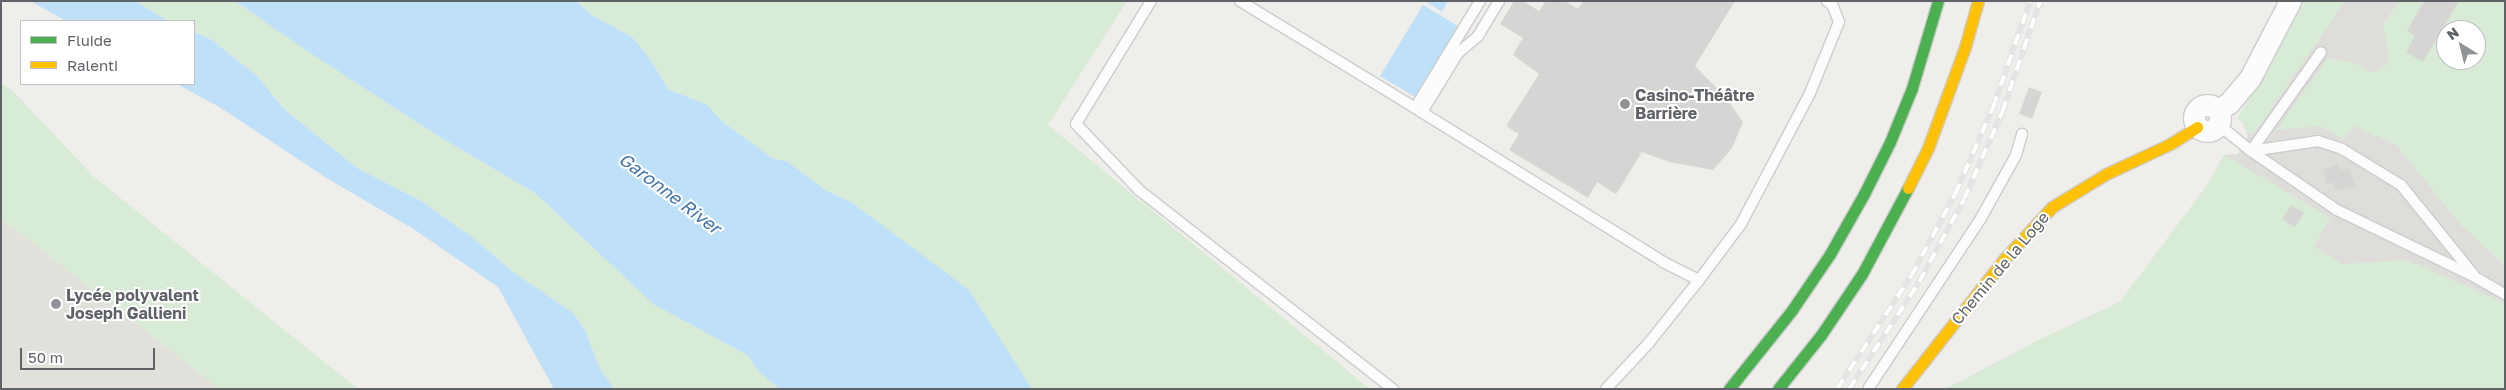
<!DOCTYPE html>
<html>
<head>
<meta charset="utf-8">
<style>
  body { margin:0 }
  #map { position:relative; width:2506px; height:390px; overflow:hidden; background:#efeeea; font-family:"Golos Text",sans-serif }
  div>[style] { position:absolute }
  .industrial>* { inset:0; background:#dfddda }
  .education>* { inset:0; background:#e2e0da }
  .green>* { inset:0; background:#d8ebd6 }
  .water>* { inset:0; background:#bfe0f9 }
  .building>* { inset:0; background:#d6d5d3 }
  .roads { filter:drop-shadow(1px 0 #cbcccc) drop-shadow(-1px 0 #cbcccc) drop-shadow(0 1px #cbcccc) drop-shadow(0 -1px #cbcccc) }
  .lane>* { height:10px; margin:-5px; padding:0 5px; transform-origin:5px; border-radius:5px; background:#fdfcfc }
  .street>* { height:21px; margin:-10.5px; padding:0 10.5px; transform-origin:10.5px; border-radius:10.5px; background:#fdfcfc }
  .street>.ring { margin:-10.5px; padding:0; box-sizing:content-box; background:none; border:21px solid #fdfcfc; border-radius:50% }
  .fast>* { height:11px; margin:-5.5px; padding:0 5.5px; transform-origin:5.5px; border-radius:5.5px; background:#4caf50 }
  .slow>* { height:11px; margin:-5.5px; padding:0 5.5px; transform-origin:5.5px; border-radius:5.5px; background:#ffc107 }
  .rail>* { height:5.5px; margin-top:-2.75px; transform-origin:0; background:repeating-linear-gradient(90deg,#fff 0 11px,#e4e4e4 0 22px); box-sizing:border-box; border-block:1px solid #e4e4e4 }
  .dots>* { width:14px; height:14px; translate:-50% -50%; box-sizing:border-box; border:2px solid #fff; border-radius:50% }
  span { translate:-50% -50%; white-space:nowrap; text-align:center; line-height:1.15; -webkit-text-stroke:4px #fff; paint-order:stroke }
  .poi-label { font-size:16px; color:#5f6368; font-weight:700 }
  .left { translate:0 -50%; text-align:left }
  .street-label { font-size:16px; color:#5f6368 }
  .water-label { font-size:18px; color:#4174aa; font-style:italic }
  .frame { position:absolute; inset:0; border:2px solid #5f6368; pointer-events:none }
  .legend { position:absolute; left:20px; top:20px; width:175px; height:65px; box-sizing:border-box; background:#fff; border:1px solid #bfc1c3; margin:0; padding:6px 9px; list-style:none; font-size:15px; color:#5f6368 }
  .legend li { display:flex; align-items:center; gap:10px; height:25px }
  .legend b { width:25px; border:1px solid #bfc1c3 }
  .north { position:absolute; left:2436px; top:20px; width:50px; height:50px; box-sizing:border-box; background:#fff; border:1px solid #bfc1c3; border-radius:50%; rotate:324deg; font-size:14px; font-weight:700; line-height:20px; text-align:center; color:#5f6368 }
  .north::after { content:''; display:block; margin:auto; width:18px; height:22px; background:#919496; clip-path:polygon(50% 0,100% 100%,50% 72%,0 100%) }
  .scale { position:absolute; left:20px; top:348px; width:135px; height:22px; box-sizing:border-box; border:2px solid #5f6368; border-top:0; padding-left:6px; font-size:15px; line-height:18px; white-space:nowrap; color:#5f6368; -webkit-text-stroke:4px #fff; paint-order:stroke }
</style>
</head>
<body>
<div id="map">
  <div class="industrial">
    <div style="clip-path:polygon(evenodd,2329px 1px,2505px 1px,2505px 389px,1946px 389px,2041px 339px,2120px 302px,2206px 187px,2224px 155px,2238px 154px,2248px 136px,2243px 123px,2329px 1px,2446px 30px,2476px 30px,2476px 60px,2446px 60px,2446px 30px)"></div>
  </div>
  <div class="education">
    <div style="clip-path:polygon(1px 218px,220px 389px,1px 389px)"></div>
  </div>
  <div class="green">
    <div style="clip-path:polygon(135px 1px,235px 1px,307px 51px,438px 136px,535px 193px,653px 304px,747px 355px,760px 373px,780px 389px,614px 389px,600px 369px,585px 330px,573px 313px,513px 272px,473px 238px,421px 201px,357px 168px,285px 110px,257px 76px,212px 40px,194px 32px,194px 21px,168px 21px)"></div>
    <div style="clip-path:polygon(576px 1px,1127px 1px,1048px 125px,1370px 389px,1032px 389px,883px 228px,851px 202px,825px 190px,788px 162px,772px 158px,723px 122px,706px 104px,669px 90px,649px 58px,632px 37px,593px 16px)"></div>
    <div style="clip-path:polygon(2302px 1px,2345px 1px,2255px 133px,2247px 133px,2243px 123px,2237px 119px,2298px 13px)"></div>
    <div style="clip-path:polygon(evenodd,2399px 1px,2505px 1px,2505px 266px,2459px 223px,2396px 145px,2354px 126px,2343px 139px,2320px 126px,2276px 130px,2328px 58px,2355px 63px,2366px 71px,2375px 72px,2385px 66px,2389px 57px,2383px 25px,2399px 1px,2446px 30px,2476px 30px,2476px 60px,2446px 60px,2446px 30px)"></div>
    <div style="clip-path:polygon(1px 83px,13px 91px,93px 176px,358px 389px,220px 389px,1px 218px)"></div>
    <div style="clip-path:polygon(2224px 155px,2330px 217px,2314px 247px,2343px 264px,2407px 260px,2505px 303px,2505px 389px,1946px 389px,2041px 339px,2120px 302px,2206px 187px)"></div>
  </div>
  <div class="water">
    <div style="clip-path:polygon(30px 1px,135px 1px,168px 21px,66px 21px)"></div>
    <div style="clip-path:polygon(235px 1px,576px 1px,593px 16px,632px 37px,649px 58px,669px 90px,706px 104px,723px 122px,772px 158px,788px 162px,825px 190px,851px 202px,969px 290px,1032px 389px,780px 389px,760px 373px,747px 355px,653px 304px,535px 193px,438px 136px,307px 51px)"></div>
    <div style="clip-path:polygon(1425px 1px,1448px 1px,1442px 12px)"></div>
    <div style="clip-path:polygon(1423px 5px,1458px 26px,1415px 97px,1380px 76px)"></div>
    <div style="clip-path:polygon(194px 32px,212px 40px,257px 76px,285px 110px,357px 168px,421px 201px,473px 238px,513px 272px,573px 313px,585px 330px,600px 369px,614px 389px,554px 389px,498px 287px,415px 230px,325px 177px,221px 108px,177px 84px,194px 84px)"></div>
  </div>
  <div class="building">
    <div style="clip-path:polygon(1514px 1px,1523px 1px,1539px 11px,1546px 1px,1565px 1px,1578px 9px,1583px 1px,1735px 1px,1695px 66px,1727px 99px,1743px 122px,1732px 148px,1713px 170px,1669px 162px,1642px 152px,1616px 194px,1597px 182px,1588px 198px,1509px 150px,1519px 134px,1506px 126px,1539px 74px,1513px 55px,1523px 38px,1500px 24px)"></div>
    <div style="clip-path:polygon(2424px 1px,2459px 1px,2423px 62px,2406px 52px,2415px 36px,2407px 31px)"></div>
    <div style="clip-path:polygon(2029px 87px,2042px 92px,2032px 119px,2019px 114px)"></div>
    <div style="clip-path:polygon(2338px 164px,2340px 170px,2349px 168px,2355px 186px,2336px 191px,2333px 182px,2327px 184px,2323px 170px)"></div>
    <div style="clip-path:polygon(2291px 205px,2304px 213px,2295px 227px,2282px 220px)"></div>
  </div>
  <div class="roads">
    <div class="lane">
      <div style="left:1151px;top:1px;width:144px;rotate:121.4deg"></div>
      <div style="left:1076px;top:124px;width:91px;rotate:46.3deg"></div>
      <div style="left:1139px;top:190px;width:323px;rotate:38.1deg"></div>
      <div style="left:1240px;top:1px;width:205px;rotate:31.4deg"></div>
      <div style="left:1480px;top:1px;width:125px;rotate:121.3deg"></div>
      <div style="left:1415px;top:108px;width:292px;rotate:31.8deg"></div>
      <div style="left:1663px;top:262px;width:40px;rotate:26.6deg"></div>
      <div style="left:1699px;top:280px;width:70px;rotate:-53.1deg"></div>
      <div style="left:1741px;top:224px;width:148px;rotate:-62.2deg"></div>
      <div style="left:1810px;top:93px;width:77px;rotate:-67.8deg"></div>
      <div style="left:1839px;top:22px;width:17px;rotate:-111deg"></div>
      <div style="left:1833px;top:6px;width:8px;rotate:-140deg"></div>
      <div style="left:1422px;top:112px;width:69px;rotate:-58.6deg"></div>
      <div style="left:1458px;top:53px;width:26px;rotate:-40deg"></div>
      <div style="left:1478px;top:36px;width:41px;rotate:-59deg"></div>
      <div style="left:2219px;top:125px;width:41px;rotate:39.1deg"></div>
      <div style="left:2251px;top:151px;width:104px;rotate:34.5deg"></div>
      <div style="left:2337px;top:210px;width:153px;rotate:25.9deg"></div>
      <div style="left:2475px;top:277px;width:34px;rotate:30deg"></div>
      <div style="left:2251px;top:151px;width:68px;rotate:-8.5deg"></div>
      <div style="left:2318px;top:141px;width:25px;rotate:18deg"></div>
      <div style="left:2342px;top:149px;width:69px;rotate:31.4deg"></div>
      <div style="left:2401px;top:185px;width:114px;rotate:51deg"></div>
      <div style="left:2251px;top:151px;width:121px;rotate:-54.7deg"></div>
      <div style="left:1606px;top:389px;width:62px;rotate:-47deg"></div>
      <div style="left:1648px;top:344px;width:82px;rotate:-51.4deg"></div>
      <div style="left:1868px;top:389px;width:205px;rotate:-56.5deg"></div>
      <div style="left:1981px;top:218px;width:72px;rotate:-60.9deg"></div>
      <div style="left:2016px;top:155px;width:22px;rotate:-74deg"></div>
    </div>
    <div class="street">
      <div class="ring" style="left:2194px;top:105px;width:5px;height:5px"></div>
      <div style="left:2218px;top:110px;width:13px;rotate:-32deg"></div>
      <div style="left:2229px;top:103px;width:33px;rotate:-50deg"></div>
      <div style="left:2250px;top:78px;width:87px;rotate:-62.5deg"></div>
    </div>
    <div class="fast">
      <div style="left:1729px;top:389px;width:101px;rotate:-51.4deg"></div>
      <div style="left:1792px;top:310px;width:68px;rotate:-55.8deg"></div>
      <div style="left:1830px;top:254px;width:69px;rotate:-60.5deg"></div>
      <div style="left:1864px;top:194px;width:58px;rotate:-63.4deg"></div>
      <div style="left:1890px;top:142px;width:58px;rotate:-67.8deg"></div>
      <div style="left:1912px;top:88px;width:91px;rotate:-73.4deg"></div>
      <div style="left:1778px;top:389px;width:69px;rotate:-51.5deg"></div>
      <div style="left:1821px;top:335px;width:73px;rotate:-56.1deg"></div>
      <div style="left:1862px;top:274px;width:98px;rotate:-61.9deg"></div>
    </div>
    <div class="slow">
      <div style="left:1908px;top:188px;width:45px;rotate:-63.4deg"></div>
      <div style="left:1928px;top:148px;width:108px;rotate:-69.9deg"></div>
      <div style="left:1965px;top:47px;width:48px;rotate:-74.2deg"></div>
      <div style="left:1902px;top:389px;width:168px;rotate:-51.8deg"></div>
      <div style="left:2006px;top:257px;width:68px;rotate:-47.4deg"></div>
      <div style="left:2052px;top:207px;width:63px;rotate:-31.4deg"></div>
      <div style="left:2106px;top:174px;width:71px;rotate:-25.1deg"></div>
      <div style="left:2170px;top:144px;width:32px;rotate:-32deg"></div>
    </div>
  </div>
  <div class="rail">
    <div style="left:1837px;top:389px;width:135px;rotate:-56.8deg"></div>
    <div style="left:1911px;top:276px;width:93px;rotate:-61.8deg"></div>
    <div style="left:1955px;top:194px;width:95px;rotate:-66.4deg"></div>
    <div style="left:1993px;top:107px;width:112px;rotate:-70.8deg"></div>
    <div style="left:1849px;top:389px;width:128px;rotate:-56.8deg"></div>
    <div style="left:1919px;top:282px;width:94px;rotate:-61.5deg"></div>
    <div style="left:1964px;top:199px;width:95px;rotate:-66.4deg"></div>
    <div style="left:2002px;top:112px;width:117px;rotate:-71.1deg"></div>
  </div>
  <div class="dots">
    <div style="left:1625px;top:104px;background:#919496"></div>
    <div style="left:56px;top:304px;background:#919496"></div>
  </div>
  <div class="poi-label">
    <span class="left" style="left:1635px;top:104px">Casino-Théâtre<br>Barrière</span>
    <span class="left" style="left:66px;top:304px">Lycée polyvalent<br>Joseph Gallieni</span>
  </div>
  <div class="street-label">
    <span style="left:2000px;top:268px;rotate:-50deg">Chemin de la Loge</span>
  </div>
  <div class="water-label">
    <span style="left:670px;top:193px;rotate:37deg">Garonne River</span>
  </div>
  <div class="frame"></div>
  <ul class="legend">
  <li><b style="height:6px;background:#4caf50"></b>Fluide</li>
  <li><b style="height:6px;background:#ffc107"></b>Ralenti</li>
  </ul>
  <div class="north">N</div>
  <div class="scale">50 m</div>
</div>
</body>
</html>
